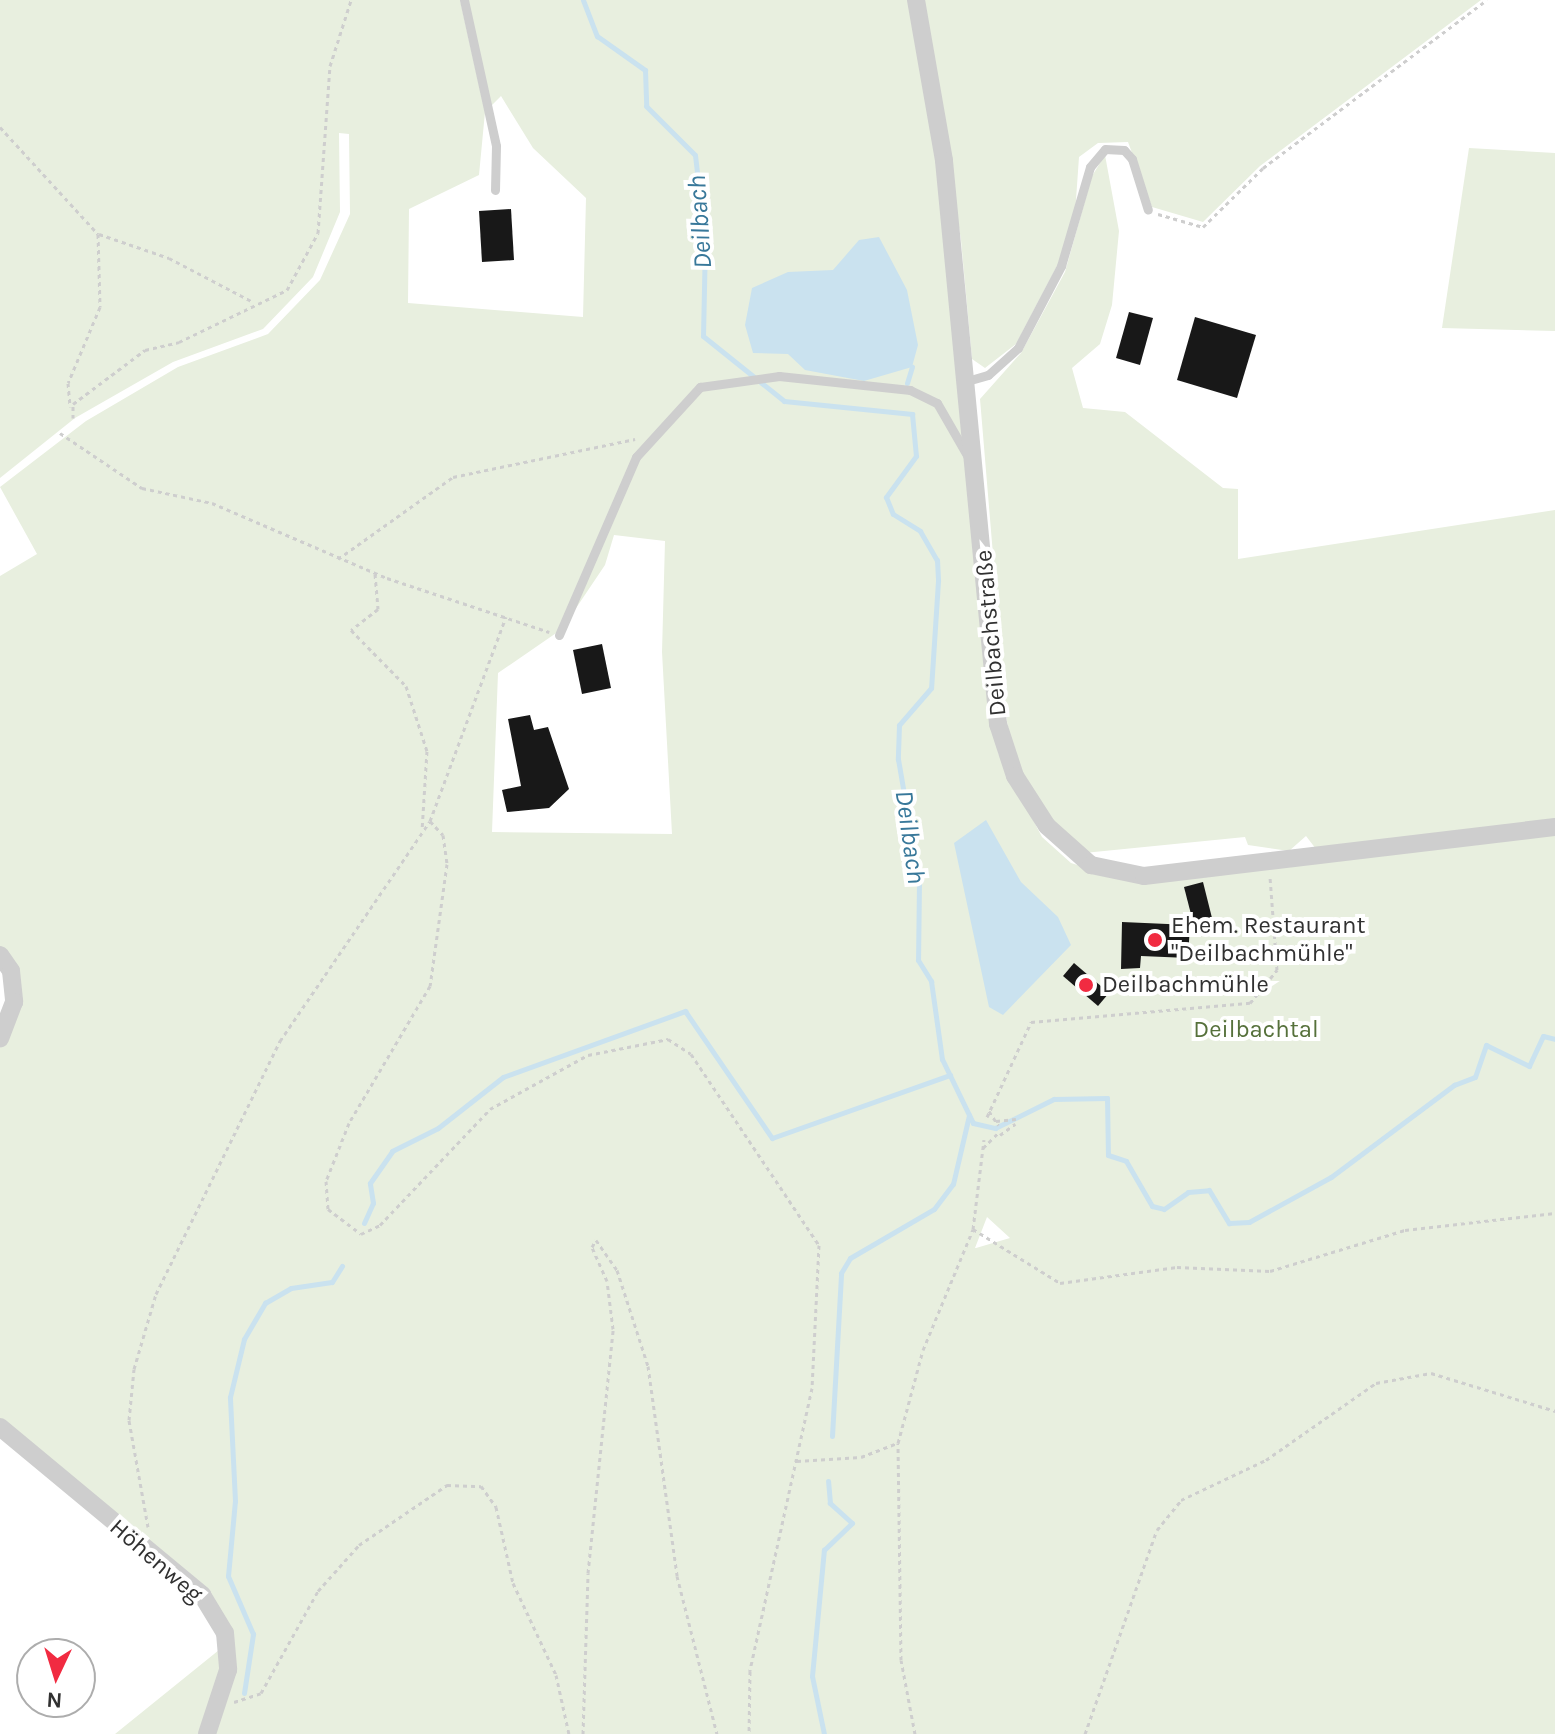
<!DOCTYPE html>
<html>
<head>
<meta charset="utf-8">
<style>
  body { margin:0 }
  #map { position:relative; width:1555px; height:1734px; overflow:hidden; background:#fff; font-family:Karla,sans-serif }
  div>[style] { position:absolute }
  .green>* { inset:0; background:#e8efdf }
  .water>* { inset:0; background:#cae2ef }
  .stream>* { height:5px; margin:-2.5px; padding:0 2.5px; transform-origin:2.5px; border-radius:2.5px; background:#cae2ef }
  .building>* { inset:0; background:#181818 }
  .path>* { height:3px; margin-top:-1.5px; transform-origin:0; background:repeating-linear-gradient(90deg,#cecece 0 4px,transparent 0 8px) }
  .service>* { height:9px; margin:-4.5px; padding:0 4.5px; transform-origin:4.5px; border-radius:4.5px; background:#cecece }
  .minor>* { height:18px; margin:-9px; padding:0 9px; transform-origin:9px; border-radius:9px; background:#cecece }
  .dots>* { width:22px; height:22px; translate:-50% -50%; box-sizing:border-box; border:4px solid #fff; border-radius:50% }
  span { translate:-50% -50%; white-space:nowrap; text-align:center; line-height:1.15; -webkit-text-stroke:8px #fff; paint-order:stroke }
  .street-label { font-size:24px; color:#313131 }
  .poi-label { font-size:24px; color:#313131 }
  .left { translate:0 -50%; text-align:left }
  .park-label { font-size:24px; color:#56713b }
  .water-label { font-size:26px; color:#38789a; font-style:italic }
  .north { position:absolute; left:16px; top:1638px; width:80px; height:80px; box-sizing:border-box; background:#fff; border:2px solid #adadad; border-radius:50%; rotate:184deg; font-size:22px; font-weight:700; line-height:32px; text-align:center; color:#313131 }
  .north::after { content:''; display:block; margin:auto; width:28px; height:36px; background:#f12b41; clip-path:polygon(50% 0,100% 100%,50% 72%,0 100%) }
</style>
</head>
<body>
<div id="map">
  <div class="green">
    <div style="clip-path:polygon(evenodd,0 0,460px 0,485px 112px,479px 175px,409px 209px,408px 303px,583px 317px,586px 198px,533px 148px,501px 96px,491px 106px,468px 0,908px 0,940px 175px,998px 753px,1042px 837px,1071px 863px,1128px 881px,1555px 833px,1555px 1734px,115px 1734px,219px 1650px,213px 1599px,0 1422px,0 1048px,20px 997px,0 948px,0 576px,37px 554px,0 487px,86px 421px,178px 367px,268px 334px,320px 280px,350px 214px,349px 134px,339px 133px,340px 212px,313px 277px,263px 329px,173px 362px,75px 418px,0 478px,0 0,614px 535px,665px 541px,662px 652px,672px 834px,492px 832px,498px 673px,562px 629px,605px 565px,614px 535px,0 0,987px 1217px,1010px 1238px,976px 1248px,975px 1248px,987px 1217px)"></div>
    <div style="clip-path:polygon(923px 0,1481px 0,1260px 166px,1203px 222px,1152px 207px,1128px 142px,1098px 143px,1079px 157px,1075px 214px,1058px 264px,1016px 344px,985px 368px,972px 359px,961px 240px)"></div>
    <div style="clip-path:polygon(1469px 148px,1555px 153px,1555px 331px,1442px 328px)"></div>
    <div style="clip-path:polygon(1105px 155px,1119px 231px,1112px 305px,1100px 344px,1072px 368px,1083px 408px,1125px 412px,1223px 488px,1238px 489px,1238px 559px,1555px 510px,1555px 821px,1316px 849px,1306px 836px,1289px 851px,1248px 845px,1245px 837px,1084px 853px,1060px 832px,1016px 763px,1007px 722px,980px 399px,1021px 353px,1065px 272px,1092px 176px)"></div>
  </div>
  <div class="water">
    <div style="clip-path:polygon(879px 237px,907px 290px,918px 345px,912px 367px,864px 381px,805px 370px,788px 354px,753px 353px,745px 325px,752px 288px,788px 272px,833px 270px,859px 240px)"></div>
    <div style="clip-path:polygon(986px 820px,1021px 882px,1058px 917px,1071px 945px,1003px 1015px,989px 1007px,954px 843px)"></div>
  </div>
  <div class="stream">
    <div style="left:583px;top:0;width:39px;rotate:69deg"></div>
    <div style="left:597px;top:36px;width:59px;rotate:35.3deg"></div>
    <div style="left:645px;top:70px;width:36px;rotate:88deg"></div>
    <div style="left:646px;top:106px;width:69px;rotate:45deg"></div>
    <div style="left:695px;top:155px;width:87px;rotate:83.4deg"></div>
    <div style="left:705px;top:241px;width:95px;rotate:91.2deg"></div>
    <div style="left:703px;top:336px;width:104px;rotate:38.7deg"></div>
    <div style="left:784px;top:401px;width:129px;rotate:5.8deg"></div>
    <div style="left:912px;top:414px;width:42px;rotate:84.6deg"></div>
    <div style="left:916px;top:456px;width:51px;rotate:126.2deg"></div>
    <div style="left:886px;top:497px;width:18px;rotate:68deg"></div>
    <div style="left:893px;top:514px;width:32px;rotate:32deg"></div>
    <div style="left:920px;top:531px;width:34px;rotate:60deg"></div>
    <div style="left:937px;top:560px;width:21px;rotate:87deg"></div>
    <div style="left:938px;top:581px;width:107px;rotate:93.7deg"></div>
    <div style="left:931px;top:688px;width:49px;rotate:130.9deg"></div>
    <div style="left:899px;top:725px;width:34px;rotate:92deg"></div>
    <div style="left:898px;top:759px;width:125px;rotate:80.3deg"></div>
    <div style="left:919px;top:882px;width:78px;rotate:90.7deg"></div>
    <div style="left:918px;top:960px;width:25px;rotate:58deg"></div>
    <div style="left:931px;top:981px;width:79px;rotate:82deg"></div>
    <div style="left:942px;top:1059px;width:71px;rotate:64.2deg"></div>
    <div style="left:973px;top:1123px;width:23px;rotate:13deg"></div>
    <div style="left:995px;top:1128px;width:66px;rotate:-26.2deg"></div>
    <div style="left:1054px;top:1099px;width:53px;rotate:-1.1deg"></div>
    <div style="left:1107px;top:1098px;width:57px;rotate:89deg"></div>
    <div style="left:1108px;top:1155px;width:19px;rotate:18deg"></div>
    <div style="left:1126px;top:1161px;width:52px;rotate:60deg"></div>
    <div style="left:1152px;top:1206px;width:12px;rotate:14deg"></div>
    <div style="left:1164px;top:1209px;width:29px;rotate:-35deg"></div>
    <div style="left:1188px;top:1192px;width:21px;rotate:-5deg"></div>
    <div style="left:1209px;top:1190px;width:39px;rotate:59deg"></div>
    <div style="left:1229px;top:1223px;width:20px;rotate:-3deg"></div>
    <div style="left:1249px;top:1222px;width:94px;rotate:-28.8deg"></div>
    <div style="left:1331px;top:1177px;width:154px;rotate:-36.8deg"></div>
    <div style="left:1454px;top:1085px;width:22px;rotate:-21deg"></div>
    <div style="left:1475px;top:1077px;width:34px;rotate:-71deg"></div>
    <div style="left:1486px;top:1045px;width:48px;rotate:26deg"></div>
    <div style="left:1529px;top:1066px;width:33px;rotate:-65deg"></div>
    <div style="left:1543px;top:1036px;width:12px;rotate:14deg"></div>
    <div style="left:907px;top:383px;width:17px;rotate:-73deg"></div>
    <div style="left:364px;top:1223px;width:22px;rotate:-66deg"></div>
    <div style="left:373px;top:1203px;width:20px;rotate:-99deg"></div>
    <div style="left:370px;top:1183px;width:39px;rotate:-55deg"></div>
    <div style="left:392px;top:1151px;width:51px;rotate:-26.6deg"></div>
    <div style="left:438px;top:1128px;width:83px;rotate:-38.1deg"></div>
    <div style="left:503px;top:1077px;width:194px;rotate:-19.9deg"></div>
    <div style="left:685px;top:1011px;width:154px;rotate:55.6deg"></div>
    <div style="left:772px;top:1138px;width:189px;rotate:-19.5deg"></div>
    <div style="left:832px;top:1436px;width:163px;rotate:-86.8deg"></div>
    <div style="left:841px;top:1273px;width:17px;rotate:-59deg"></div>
    <div style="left:850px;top:1258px;width:97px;rotate:-30.3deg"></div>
    <div style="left:934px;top:1209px;width:31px;rotate:-53deg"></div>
    <div style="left:953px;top:1184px;width:71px;rotate:-76.9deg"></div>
    <div style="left:244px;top:1693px;width:60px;rotate:-81.3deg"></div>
    <div style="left:253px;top:1634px;width:63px;rotate:-113.3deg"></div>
    <div style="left:228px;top:1576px;width:75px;rotate:-84.7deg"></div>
    <div style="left:235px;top:1501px;width:104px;rotate:-92.8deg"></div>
    <div style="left:230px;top:1397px;width:60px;rotate:-76.4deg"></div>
    <div style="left:244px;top:1339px;width:42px;rotate:-59.7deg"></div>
    <div style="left:265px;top:1303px;width:30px;rotate:-30deg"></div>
    <div style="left:291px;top:1288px;width:41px;rotate:-8.3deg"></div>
    <div style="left:332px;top:1282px;width:19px;rotate:-58deg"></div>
    <div style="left:824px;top:1734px;width:59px;rotate:-101.7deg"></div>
    <div style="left:812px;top:1676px;width:127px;rotate:-84.6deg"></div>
    <div style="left:824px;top:1550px;width:39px;rotate:-44deg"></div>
    <div style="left:852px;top:1523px;width:30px;rotate:-138deg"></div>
    <div style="left:830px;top:1503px;width:22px;rotate:-95deg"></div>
  </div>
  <div class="building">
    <div style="clip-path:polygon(511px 209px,514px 260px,482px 262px,479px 211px)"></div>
    <div style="clip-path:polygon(1129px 312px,1153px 318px,1140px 365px,1116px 358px)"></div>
    <div style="clip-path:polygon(1195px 317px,1256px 335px,1237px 398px,1177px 380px)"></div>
    <div style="clip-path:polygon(602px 644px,611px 688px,582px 694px,573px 650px)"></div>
    <div style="clip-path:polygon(530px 715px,534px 730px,548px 727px,569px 789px,549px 808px,507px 812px,502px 790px,521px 786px,508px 719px)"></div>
    <div style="clip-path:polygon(1203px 882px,1212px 918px,1193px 922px,1184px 887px)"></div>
    <div style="clip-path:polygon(1122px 922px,1190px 925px,1188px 958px,1141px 956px,1140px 968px,1121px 969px)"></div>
    <div style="clip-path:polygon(1074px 963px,1109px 993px,1098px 1006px,1063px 976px)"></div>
  </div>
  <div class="path">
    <div style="left:0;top:127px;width:145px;rotate:47.5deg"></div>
    <div style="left:98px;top:234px;width:73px;rotate:88.4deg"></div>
    <div style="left:100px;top:307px;width:82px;rotate:112.8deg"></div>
    <div style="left:68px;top:383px;width:24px;rotate:85deg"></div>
    <div style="left:1158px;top:214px;width:47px;rotate:16.1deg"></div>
    <div style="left:1203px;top:227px;width:84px;rotate:-44.5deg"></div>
    <div style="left:1263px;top:168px;width:280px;rotate:-36.9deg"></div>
    <div style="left:99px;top:234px;width:74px;rotate:18.9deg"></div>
    <div style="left:169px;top:258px;width:95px;rotate:27.6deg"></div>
    <div style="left:73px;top:418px;width:14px;rotate:-90deg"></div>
    <div style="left:73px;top:404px;width:90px;rotate:-36.9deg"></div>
    <div style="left:145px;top:350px;width:35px;rotate:-13deg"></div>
    <div style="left:179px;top:342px;width:120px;rotate:-25.7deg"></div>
    <div style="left:287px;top:290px;width:65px;rotate:-61.5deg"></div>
    <div style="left:318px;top:233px;width:167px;rotate:-85.9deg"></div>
    <div style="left:330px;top:66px;width:69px;rotate:-72.3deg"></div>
    <div style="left:60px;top:433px;width:99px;rotate:33.9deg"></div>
    <div style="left:142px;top:488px;width:72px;rotate:12.1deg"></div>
    <div style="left:212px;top:503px;width:190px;rotate:23.2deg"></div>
    <div style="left:387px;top:578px;width:171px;rotate:18.4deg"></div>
    <div style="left:338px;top:559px;width:141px;rotate:-35.5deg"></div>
    <div style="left:453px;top:477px;width:186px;rotate:-11.8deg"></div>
    <div style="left:375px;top:574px;width:35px;rotate:85deg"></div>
    <div style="left:378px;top:609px;width:34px;rotate:142deg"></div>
    <div style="left:351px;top:630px;width:78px;rotate:45.5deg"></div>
    <div style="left:406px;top:686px;width:68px;rotate:72.1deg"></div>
    <div style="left:427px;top:751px;width:79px;rotate:93.6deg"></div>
    <div style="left:430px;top:821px;width:19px;rotate:47deg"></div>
    <div style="left:443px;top:835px;width:29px;rotate:82deg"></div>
    <div style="left:447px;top:864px;width:123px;rotate:97.9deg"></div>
    <div style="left:430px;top:986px;width:159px;rotate:120.6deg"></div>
    <div style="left:349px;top:1123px;width:62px;rotate:111.6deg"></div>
    <div style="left:326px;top:1181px;width:28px;rotate:86deg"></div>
    <div style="left:328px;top:1209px;width:41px;rotate:37.1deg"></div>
    <div style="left:361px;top:1234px;width:21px;rotate:-25deg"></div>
    <div style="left:380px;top:1225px;width:160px;rotate:-46.5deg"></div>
    <div style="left:490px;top:1109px;width:112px;rotate:-28.9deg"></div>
    <div style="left:588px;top:1055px;width:82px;rotate:-11.3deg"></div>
    <div style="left:668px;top:1039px;width:27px;rotate:33deg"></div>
    <div style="left:691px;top:1054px;width:230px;rotate:56.2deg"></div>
    <div style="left:819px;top:1245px;width:143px;rotate:92.8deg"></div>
    <div style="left:812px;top:1388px;width:290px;rotate:102.4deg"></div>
    <div style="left:750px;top:1671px;width:63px;rotate:90.9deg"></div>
    <div style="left:989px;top:1111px;width:17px;rotate:57deg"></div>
    <div style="left:987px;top:1117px;width:105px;rotate:-65.1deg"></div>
    <div style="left:1031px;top:1022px;width:220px;rotate:-5deg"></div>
    <div style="left:1250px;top:1003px;width:43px;rotate:-50.7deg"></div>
    <div style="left:1277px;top:970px;width:93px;rotate:-94.3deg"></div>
    <div style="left:996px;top:1121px;width:20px;rotate:-6deg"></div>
    <div style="left:1000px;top:1135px;width:19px;rotate:-36deg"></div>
    <div style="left:983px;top:1148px;width:24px;rotate:-45deg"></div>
    <div style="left:973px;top:1229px;width:102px;rotate:31.8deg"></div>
    <div style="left:1060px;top:1283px;width:118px;rotate:-7.8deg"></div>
    <div style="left:1177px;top:1267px;width:93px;rotate:2.5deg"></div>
    <div style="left:1270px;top:1271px;width:141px;rotate:-16.9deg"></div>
    <div style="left:1405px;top:1230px;width:151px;rotate:-6.5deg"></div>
    <div style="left:797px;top:1461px;width:64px;rotate:-3.6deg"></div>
    <div style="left:861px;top:1457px;width:40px;rotate:-21deg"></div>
    <div style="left:148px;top:1527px;width:109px;rotate:-100.1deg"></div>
    <div style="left:129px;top:1420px;width:51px;rotate:-84.4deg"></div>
    <div style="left:134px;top:1369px;width:78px;rotate:-73.7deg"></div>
    <div style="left:156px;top:1294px;width:282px;rotate:-63.9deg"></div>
    <div style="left:280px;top:1041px;width:266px;rotate:-55.7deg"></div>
    <div style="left:430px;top:821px;width:218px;rotate:-69.6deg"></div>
    <div style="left:234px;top:1702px;width:28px;rotate:-18deg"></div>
    <div style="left:261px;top:1693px;width:117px;rotate:-60.8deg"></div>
    <div style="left:318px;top:1591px;width:62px;rotate:-48.3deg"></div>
    <div style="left:359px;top:1545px;width:107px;rotate:-34.3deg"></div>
    <div style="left:447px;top:1485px;width:34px;rotate:2deg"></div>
    <div style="left:481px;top:1486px;width:26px;rotate:54deg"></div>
    <div style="left:496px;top:1507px;width:78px;rotate:77.4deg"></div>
    <div style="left:513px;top:1583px;width:102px;rotate:64.9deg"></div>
    <div style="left:556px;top:1675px;width:60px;rotate:77.6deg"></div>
    <div style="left:583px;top:1734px;width:161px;rotate:-88.2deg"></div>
    <div style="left:588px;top:1573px;width:245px;rotate:-84.1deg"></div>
    <div style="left:613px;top:1329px;width:48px;rotate:-97.1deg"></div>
    <div style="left:607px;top:1281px;width:37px;rotate:-114deg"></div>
    <div style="left:592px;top:1247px;width:8px;rotate:-60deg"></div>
    <div style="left:596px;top:1240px;width:37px;rotate:55deg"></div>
    <div style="left:617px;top:1270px;width:101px;rotate:72.1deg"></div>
    <div style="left:648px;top:1366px;width:212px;rotate:82.1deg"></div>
    <div style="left:677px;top:1576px;width:163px;rotate:75.8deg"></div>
    <div style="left:915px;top:1734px;width:75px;rotate:-100.7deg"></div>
    <div style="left:901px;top:1660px;width:217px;rotate:-90.8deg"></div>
    <div style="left:898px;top:1443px;width:96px;rotate:-75deg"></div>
    <div style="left:923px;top:1350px;width:131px;rotate:-67.5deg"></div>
    <div style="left:973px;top:1229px;width:90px;rotate:-83deg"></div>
    <div style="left:1085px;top:1734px;width:216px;rotate:-70.6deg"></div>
    <div style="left:1157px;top:1530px;width:38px;rotate:-51deg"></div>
    <div style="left:1181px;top:1500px;width:94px;rotate:-25.2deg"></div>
    <div style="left:1266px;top:1460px;width:134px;rotate:-35deg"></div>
    <div style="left:1376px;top:1383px;width:56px;rotate:-10.3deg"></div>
    <div style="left:1431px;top:1373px;width:130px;rotate:17deg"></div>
  </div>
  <div class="service">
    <div style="left:464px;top:0;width:149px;rotate:77.6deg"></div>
    <div style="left:496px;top:146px;width:44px;rotate:91.3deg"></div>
    <div style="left:967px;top:381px;width:22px;rotate:-16deg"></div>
    <div style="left:988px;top:375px;width:40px;rotate:-42deg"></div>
    <div style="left:1018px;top:348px;width:93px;rotate:-62.3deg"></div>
    <div style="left:1061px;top:266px;width:103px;rotate:-73.7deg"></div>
    <div style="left:1090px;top:167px;width:23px;rotate:-50deg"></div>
    <div style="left:1105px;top:149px;width:19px;rotate:3deg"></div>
    <div style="left:1124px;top:150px;width:12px;rotate:48deg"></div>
    <div style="left:1132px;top:159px;width:53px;rotate:72.6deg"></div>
    <div style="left:559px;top:635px;width:194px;rotate:-66.6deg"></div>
    <div style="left:636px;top:457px;width:95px;rotate:-47.6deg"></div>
    <div style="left:700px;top:387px;width:80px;rotate:-7.9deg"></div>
    <div style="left:779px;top:376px;width:132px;rotate:6.1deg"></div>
    <div style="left:910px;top:390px;width:30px;rotate:26deg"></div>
    <div style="left:937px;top:403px;width:62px;rotate:60.1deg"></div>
  </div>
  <div class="minor">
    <div style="left:916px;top:0;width:163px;rotate:80.1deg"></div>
    <div style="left:944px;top:161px;width:566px;rotate:84.52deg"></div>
    <div style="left:998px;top:724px;width:55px;rotate:71.9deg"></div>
    <div style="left:1015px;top:776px;width:59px;rotate:57.4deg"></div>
    <div style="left:1047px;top:826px;width:59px;rotate:41.6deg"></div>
    <div style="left:1091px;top:865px;width:54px;rotate:11.7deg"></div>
    <div style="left:1144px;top:876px;width:414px;rotate:-6.8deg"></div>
    <div style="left:0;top:955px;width:19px;rotate:55deg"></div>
    <div style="left:11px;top:971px;width:31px;rotate:84deg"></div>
    <div style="left:14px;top:1002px;width:39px;rotate:111deg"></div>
    <div style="left:0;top:1427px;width:263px;rotate:39.7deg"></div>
    <div style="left:202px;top:1595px;width:44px;rotate:58.8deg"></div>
    <div style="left:225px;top:1633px;width:37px;rotate:85deg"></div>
    <div style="left:228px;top:1670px;width:67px;rotate:108.2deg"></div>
  </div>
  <div class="dots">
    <div style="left:1155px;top:940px;background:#f12b41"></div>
    <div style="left:1086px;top:985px;background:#f12b41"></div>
  </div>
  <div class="street-label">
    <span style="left:991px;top:633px;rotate:-95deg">Deilbachstraße</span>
    <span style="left:156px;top:1561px;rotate:41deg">Höhenweg</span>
  </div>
  <div class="poi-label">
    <span class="left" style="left:1171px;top:940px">Ehem. Restaurant<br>"Deilbachmühle"</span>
    <span class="left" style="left:1102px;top:985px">Deilbachmühle</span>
  </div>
  <div class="park-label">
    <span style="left:1256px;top:1030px">Deilbachtal</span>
  </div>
  <div class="water-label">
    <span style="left:700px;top:222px;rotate:-94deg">Deilbach</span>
    <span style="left:910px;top:837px;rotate:82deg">Deilbach</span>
  </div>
  <div class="north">N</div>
</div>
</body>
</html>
